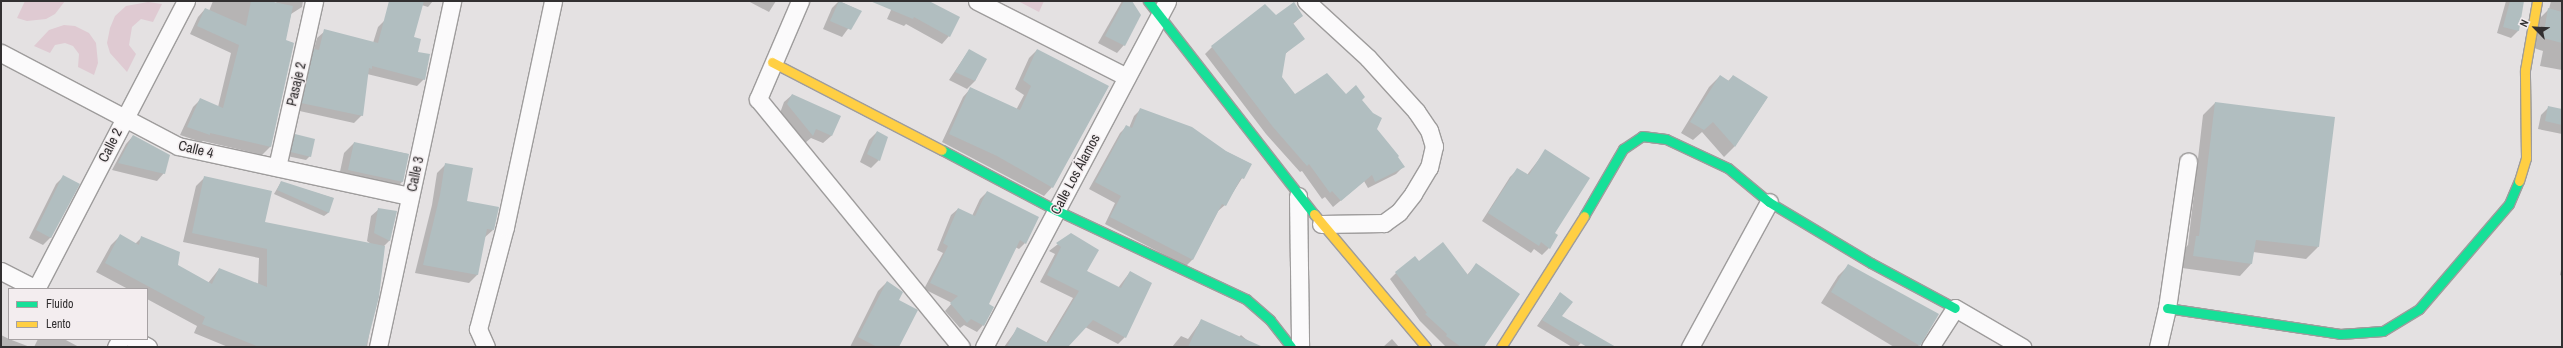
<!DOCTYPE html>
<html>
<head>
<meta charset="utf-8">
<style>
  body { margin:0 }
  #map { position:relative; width:2563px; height:348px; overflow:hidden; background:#e4e1e2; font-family:"Archivo Narrow",sans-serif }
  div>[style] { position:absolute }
  .green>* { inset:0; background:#dfcad2 }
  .shadow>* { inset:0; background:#0003 }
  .building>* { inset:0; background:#b1bec0 }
  .roads { filter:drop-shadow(1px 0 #9e9c9c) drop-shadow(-1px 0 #9e9c9c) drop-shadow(0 1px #9e9c9c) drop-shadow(0 -1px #9e9c9c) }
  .street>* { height:17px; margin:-8.5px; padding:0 8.5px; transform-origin:8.5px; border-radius:8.5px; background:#fbfafb }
  .fast>* { height:9px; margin:-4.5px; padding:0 4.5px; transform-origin:4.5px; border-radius:4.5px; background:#16e098 }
  .slow>* { height:9px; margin:-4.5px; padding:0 4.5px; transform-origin:4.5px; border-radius:4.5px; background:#ffcf43 }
  span { translate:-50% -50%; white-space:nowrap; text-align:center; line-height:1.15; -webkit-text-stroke:3px #f3edef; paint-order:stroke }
  .street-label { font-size:14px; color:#323031 }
  .frame { position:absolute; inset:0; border:2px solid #323031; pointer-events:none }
  .legend { position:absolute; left:8px; top:288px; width:140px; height:52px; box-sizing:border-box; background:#f3edef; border:1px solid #a6a1a3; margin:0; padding:5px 7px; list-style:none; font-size:12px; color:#323031 }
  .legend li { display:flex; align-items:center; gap:8px; height:20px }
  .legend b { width:20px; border:1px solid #a6a1a3 }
  .north { position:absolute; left:2515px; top:8px; width:40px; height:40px; -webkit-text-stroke:3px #f3edef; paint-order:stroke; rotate:294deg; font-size:11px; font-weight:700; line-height:16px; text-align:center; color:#323031 }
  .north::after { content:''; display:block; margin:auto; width:14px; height:18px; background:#323031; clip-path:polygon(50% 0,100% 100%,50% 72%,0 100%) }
</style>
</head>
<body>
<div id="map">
  <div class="green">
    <div style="clip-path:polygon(25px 1px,65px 1px,55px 14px,46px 19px,27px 21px,17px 18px)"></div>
    <div style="clip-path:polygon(1018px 1px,1044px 1px,1039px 12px)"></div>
    <div style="clip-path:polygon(148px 2px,162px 4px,153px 22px,141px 19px,132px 27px,129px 45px,136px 54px,127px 72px,110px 53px,107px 43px,110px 28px,115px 16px,126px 6px)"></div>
    <div style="clip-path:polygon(64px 25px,75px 26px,89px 33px,96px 43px,98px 63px,94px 75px,78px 67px,79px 54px,73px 46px,65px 43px,55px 45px,50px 53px,34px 46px,49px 30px)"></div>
  </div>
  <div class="shadow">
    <div style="clip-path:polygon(213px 1px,265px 1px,276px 3px,277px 1px,303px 1px,302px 7px,291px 14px,285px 41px,293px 43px,270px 147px,262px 155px,203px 141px,201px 142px,180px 135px,193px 107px,201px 99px,218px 107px,231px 53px,190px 34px,198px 17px,205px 9px,209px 11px)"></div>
    <div style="clip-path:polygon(415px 1px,433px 1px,428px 7px,415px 3px)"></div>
    <div style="clip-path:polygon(748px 1px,776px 1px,769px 12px)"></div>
    <div style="clip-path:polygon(839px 1px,861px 11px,842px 37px,823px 29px,832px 8px)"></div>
    <div style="clip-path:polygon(895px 1px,926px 1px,949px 36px,942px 44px,906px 24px,904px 26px,887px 19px)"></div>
    <div style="clip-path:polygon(1122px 1px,1131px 1px,1124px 45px,1117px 53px,1098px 43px)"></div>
    <div style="clip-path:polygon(2506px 1px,2523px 1px,2518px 31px,2511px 38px,2497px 33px)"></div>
    <div style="clip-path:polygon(2551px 1px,2562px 1px,2562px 70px,2540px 66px,2543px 51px,2534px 48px,2539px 19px,2549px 9px)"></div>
    <div style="clip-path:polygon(1302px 16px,1293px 24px,1303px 38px,1284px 55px,1281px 78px,1295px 96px,1345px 95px,1361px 100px,1376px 129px,1403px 167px,1396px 174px,1368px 188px,1364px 181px,1333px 207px,1325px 197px,1322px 199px,1302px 171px,1300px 172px,1266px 134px,1205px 54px,1212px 47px,1275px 17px)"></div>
    <div style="clip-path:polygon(385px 20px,417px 52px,424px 79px,417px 86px,367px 74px,362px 115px,354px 123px,295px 110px,307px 57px,314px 49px,317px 38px,325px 31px,373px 43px,378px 27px)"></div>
    <div style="clip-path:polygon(969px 50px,985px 60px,975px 81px,967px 89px,949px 80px)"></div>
    <div style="clip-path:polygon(1037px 50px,1108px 87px,1052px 187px,1044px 196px,942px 142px,963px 97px,971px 88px,1016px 110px,1024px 95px,1015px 89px,1029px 58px)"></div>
    <div style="clip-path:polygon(1720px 76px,1728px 81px,1733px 76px,1767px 98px,1734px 147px,1724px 157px,1702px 132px,1693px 140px,1681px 133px,1709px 87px)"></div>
    <div style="clip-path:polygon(792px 95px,839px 116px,831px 136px,823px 143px,811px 138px,805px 143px,780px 113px,784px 102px)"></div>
    <div style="clip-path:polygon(2215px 103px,2318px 247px,2306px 259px,2253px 252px,2251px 264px,2240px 276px,2182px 268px,2184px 249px,2188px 245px,2203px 115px)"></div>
    <div style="clip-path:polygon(2549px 107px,2562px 110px,2562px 134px,2538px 129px,2541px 115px)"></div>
    <div style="clip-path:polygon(1141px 109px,1251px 164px,1225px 205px,1218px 211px,1192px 260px,1186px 266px,1105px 224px,1115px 203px,1089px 189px,1120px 133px,1127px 126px,1129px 128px,1134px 116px)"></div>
    <div style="clip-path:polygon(877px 132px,879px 160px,871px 168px,860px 162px,869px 140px)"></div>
    <div style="clip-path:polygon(295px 135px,310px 156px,306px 160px,287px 156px,291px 139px)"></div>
    <div style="clip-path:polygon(133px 136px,164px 173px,157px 181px,112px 170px,126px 144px)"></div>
    <div style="clip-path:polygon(354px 143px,408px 154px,402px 182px,391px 193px,338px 181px,344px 153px)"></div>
    <div style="clip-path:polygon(1546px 150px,1554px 233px,1549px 248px,1542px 255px,1534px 249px,1531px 253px,1482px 221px,1510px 177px,1518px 169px,1527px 175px)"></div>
    <div style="clip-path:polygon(446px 164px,466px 202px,493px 230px,484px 238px,477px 275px,469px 283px,415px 273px,432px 205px,437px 173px)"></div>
    <div style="clip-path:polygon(63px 177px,51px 237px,43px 245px,29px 238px,56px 184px)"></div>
    <div style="clip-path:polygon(205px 177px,263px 223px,371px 244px,367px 241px,371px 216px,379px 209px,390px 240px,384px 246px,367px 347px,228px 347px,194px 333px,197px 326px,147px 299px,147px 289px,128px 289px,96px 272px,111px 245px,120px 236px,135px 244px,142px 237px,177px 266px,208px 283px,219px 269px,258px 285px,259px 258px,183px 242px,196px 186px)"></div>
    <div style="clip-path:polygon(281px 182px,333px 198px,328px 213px,324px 216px,274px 194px)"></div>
    <div style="clip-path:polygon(987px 192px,1025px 243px,1019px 249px,1015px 247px,987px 305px,983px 325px,977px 332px,964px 325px,960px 328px,945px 311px,952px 303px,924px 289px,943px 253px,937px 250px,951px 215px,958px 209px,972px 216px,980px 199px)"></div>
    <div style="clip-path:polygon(1071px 234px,1086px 271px,1118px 288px,1130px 272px,1125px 337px,1118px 344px,1085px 327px,1066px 347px,1004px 347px,1017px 329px,1046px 343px,1073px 298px,1040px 282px,1055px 254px,1049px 251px)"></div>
    <div style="clip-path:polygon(1419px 263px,1467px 275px,1476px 265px,1483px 347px,1446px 347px,1420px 321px,1390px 279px,1396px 273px)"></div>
    <div style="clip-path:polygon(2562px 264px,2562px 276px,2560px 275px)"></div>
    <div style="clip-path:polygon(1849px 265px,1919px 345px,1918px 347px,1894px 347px,1821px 303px,1838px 276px)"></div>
    <div style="clip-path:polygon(887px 282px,897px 301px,898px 347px,850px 347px,878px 291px)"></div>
    <div style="clip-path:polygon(1560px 293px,1561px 316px,1581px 343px,1577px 347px,1572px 347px,1537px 326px)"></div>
    <div style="clip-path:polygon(1201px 321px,1239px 337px,1241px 335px,1255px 347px,1172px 347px,1181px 336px,1188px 339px)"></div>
    <div style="clip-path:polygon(1px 335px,9px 339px,30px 347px,1px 347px)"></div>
    <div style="clip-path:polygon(38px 339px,64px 339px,79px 347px,34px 347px)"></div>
    <div style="clip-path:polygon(1392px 339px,1399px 347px,1383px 347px)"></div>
  </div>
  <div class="building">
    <div style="clip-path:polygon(251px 1px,269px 1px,293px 6px,286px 40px,294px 43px,271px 147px,210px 133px,210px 135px,187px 127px,200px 98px,223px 108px,239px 45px,197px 26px,205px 8px,246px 26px)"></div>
    <div style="clip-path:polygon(389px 1px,424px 1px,414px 37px,421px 39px,418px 52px,430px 54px,425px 80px,372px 66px,372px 69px,369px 68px,363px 116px,301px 103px,314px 49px,319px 50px,324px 29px,378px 43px)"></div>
    <div style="clip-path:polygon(839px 1px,862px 11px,851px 30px,830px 21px)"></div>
    <div style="clip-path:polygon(870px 1px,929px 1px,960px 17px,950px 37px,914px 17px,913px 19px)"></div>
    <div style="clip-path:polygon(1124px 1px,1132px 1px,1141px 15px,1125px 46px,1105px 36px)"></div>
    <div style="clip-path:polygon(2510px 1px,2524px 1px,2519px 31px,2503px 27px)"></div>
    <div style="clip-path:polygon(1294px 2px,1303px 16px,1293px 23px,1305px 39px,1286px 53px,1282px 77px,1295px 94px,1327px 73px,1346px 94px,1356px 85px,1365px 97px,1362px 100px,1373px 113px,1382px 118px,1377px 129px,1399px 156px,1398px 157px,1405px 167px,1375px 182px,1372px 175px,1341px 201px,1332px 191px,1330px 193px,1309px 164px,1307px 166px,1273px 127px,1211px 46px,1265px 4px,1276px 15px)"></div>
    <div style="clip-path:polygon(2548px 8px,2562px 12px,2562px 43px,2543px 38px)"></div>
    <div style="clip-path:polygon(969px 49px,987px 59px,975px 81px,955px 72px)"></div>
    <div style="clip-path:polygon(1037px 49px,1109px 86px,1053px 188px,997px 156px,949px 134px,970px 87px,1020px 110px,1031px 86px,1023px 80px)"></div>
    <div style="clip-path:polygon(1720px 75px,1729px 81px,1733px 75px,1768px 97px,1735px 147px,1713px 122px,1704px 130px,1690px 122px)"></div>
    <div style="clip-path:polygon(792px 94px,841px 116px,832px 136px,816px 129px,813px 136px,787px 104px)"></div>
    <div style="clip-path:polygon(2215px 102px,2335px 117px,2319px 247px,2256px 240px,2252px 264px,2193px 256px,2196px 236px,2199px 236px)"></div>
    <div style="clip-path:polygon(2548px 106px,2562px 109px,2562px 125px,2545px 121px)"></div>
    <div style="clip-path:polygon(1140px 108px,1192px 127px,1226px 151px,1252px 164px,1244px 179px,1241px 178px,1226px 206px,1222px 204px,1193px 260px,1110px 217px,1121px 196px,1095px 182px,1126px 125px,1132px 128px)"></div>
    <div style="clip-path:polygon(877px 131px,888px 137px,880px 161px,867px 154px)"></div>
    <div style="clip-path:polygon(295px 134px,315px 139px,311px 157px,291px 152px)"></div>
    <div style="clip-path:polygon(133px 135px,170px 155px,165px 174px,118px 163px)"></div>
    <div style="clip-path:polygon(354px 142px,409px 154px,403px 182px,348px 170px)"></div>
    <div style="clip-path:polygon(1545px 149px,1590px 178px,1555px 233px,1558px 235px,1550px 249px,1541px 242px,1539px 246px,1488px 213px,1517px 168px,1529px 175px)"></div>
    <div style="clip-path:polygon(445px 163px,473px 168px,467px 201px,499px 207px,494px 230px,487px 229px,478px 275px,423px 265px,440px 195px)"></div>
    <div style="clip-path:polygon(63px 175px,80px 184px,51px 238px,36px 230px)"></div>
    <div style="clip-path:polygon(204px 176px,272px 191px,265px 222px,385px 246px,379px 297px,366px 347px,259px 347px,202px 324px,205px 317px,105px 263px,120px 234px,139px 245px,141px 236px,180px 252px,178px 265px,212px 284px,219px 268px,267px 287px,267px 249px,192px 233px)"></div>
    <div style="clip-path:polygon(281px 181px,334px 198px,329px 213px,277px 190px)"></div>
    <div style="clip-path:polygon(987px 191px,1039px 217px,1026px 244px,1020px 240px,989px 304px,994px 307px,984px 326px,971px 319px,967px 323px,950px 303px,958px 296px,930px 283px,948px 246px,943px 243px,958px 208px,975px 216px)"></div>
    <div style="clip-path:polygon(378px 208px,397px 211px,390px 241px,374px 233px)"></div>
    <div style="clip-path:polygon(1071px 233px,1099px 250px,1087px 271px,1121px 288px,1130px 271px,1152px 283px,1126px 338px,1093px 320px,1068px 347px,1007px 347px,1017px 327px,1048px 343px,1079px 291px,1047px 275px,1061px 247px,1056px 243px)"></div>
    <div style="clip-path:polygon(1443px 242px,1468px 275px,1476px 263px,1520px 294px,1484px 347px,1461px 347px,1446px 336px,1447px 334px,1425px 314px,1427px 313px,1395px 272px,1415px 256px,1419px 261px)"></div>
    <div style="clip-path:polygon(1848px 264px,1939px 314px,1920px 346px,1831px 292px)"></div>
    <div style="clip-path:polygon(887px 281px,903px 292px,899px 300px,918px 310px,899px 347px,877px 347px,858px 337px)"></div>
    <div style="clip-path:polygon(1560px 292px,1573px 302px,1562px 316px,1616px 347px,1587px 347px,1542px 320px)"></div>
    <div style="clip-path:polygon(1201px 319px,1263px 347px,1188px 347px)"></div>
  </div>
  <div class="roads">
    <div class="street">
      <div style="left:800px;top:1px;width:107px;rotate:113.2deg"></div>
      <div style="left:758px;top:99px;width:320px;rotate:50.7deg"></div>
      <div style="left:977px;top:1px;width:168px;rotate:26.9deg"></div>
      <div style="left:1306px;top:1px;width:84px;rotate:42.6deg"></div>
      <div style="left:1368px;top:58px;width:72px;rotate:47.8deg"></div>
      <div style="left:1416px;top:111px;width:23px;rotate:56deg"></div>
      <div style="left:1429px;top:130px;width:17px;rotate:73deg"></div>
      <div style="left:1434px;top:146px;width:22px;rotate:103deg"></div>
      <div style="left:1429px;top:167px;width:31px;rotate:121deg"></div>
      <div style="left:1413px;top:194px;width:23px;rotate:128deg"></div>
      <div style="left:1399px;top:212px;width:19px;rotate:144deg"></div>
      <div style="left:1384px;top:223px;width:63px;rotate:179.1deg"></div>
      <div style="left:1px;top:53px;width:200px;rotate:27.7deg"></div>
      <div style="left:178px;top:146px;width:237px;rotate:12.2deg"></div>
      <div style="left:277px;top:167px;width:170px;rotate:-77.4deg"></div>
      <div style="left:1298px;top:196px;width:151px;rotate:89.2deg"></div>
      <div style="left:1px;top:271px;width:39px;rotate:27deg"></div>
      <div style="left:36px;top:289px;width:325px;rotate:-62.5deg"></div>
      <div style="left:133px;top:339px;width:17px;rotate:28deg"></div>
      <div style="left:116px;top:347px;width:9px;rotate:-58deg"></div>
      <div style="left:378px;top:347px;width:354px;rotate:-77.9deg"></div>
      <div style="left:486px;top:347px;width:20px;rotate:-114deg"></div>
      <div style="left:478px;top:329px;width:106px;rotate:-75.2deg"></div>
      <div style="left:505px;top:227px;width:231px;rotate:-78deg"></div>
      <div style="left:984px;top:347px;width:391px;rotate:-62.1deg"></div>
      <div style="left:1690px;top:347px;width:165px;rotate:-61.4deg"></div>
      <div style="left:1930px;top:347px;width:46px;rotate:-57.3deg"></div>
      <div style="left:1955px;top:308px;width:78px;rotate:30.2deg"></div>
      <div style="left:2158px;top:347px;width:40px;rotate:-77deg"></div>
      <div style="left:2167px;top:308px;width:148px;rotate:-81.8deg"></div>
    </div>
    <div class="fast">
      <div style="left:1148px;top:1px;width:270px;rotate:52.1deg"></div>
      <div style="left:942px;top:150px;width:129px;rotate:27.8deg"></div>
      <div style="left:1056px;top:210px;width:210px;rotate:25.1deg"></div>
      <div style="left:1246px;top:299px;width:32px;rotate:41deg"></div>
      <div style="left:1270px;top:320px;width:34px;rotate:52deg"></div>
      <div style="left:1584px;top:216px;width:78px;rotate:-59.8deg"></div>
      <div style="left:1623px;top:149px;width:23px;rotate:-34deg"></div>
      <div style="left:1642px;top:136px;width:24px;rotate:7deg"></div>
      <div style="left:1666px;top:139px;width:68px;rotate:25.1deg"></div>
      <div style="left:1728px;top:168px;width:53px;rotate:39.7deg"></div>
      <div style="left:1769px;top:202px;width:119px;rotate:30.9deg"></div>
      <div style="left:1871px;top:263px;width:95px;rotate:28.2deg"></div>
      <div style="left:2167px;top:308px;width:175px;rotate:8.5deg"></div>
      <div style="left:2340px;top:334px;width:43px;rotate:-4deg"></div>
      <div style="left:2383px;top:331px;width:42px;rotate:-31.4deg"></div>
      <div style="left:2419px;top:309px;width:138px;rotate:-49.4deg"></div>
      <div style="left:2509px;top:204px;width:25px;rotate:-67deg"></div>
    </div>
    <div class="slow">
      <div style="left:772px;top:62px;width:191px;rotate:27.4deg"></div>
      <div style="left:2519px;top:181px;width:24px;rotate:-73deg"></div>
      <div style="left:2526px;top:158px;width:88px;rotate:-90.7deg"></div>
      <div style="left:2525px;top:70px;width:70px;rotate:-80.1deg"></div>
      <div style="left:1314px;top:214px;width:174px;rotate:49.9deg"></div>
      <div style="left:1501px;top:347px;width:155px;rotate:-57.6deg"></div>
    </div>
  </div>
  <div class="street-label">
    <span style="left:296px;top:84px;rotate:-77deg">Pasaje 2</span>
    <span style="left:110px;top:145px;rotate:-63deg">Calle 2</span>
    <span style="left:196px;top:149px;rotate:14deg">Calle 4</span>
    <span style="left:415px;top:174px;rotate:-78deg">Calle 3</span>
    <span style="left:1075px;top:174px;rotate:-62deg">Calle Los Álamos</span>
  </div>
  <div class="frame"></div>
  <ul class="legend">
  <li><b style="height:5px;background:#16e098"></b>Fluido</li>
  <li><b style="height:5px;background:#ffcf43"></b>Lento</li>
  </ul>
  <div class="north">N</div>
</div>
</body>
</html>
